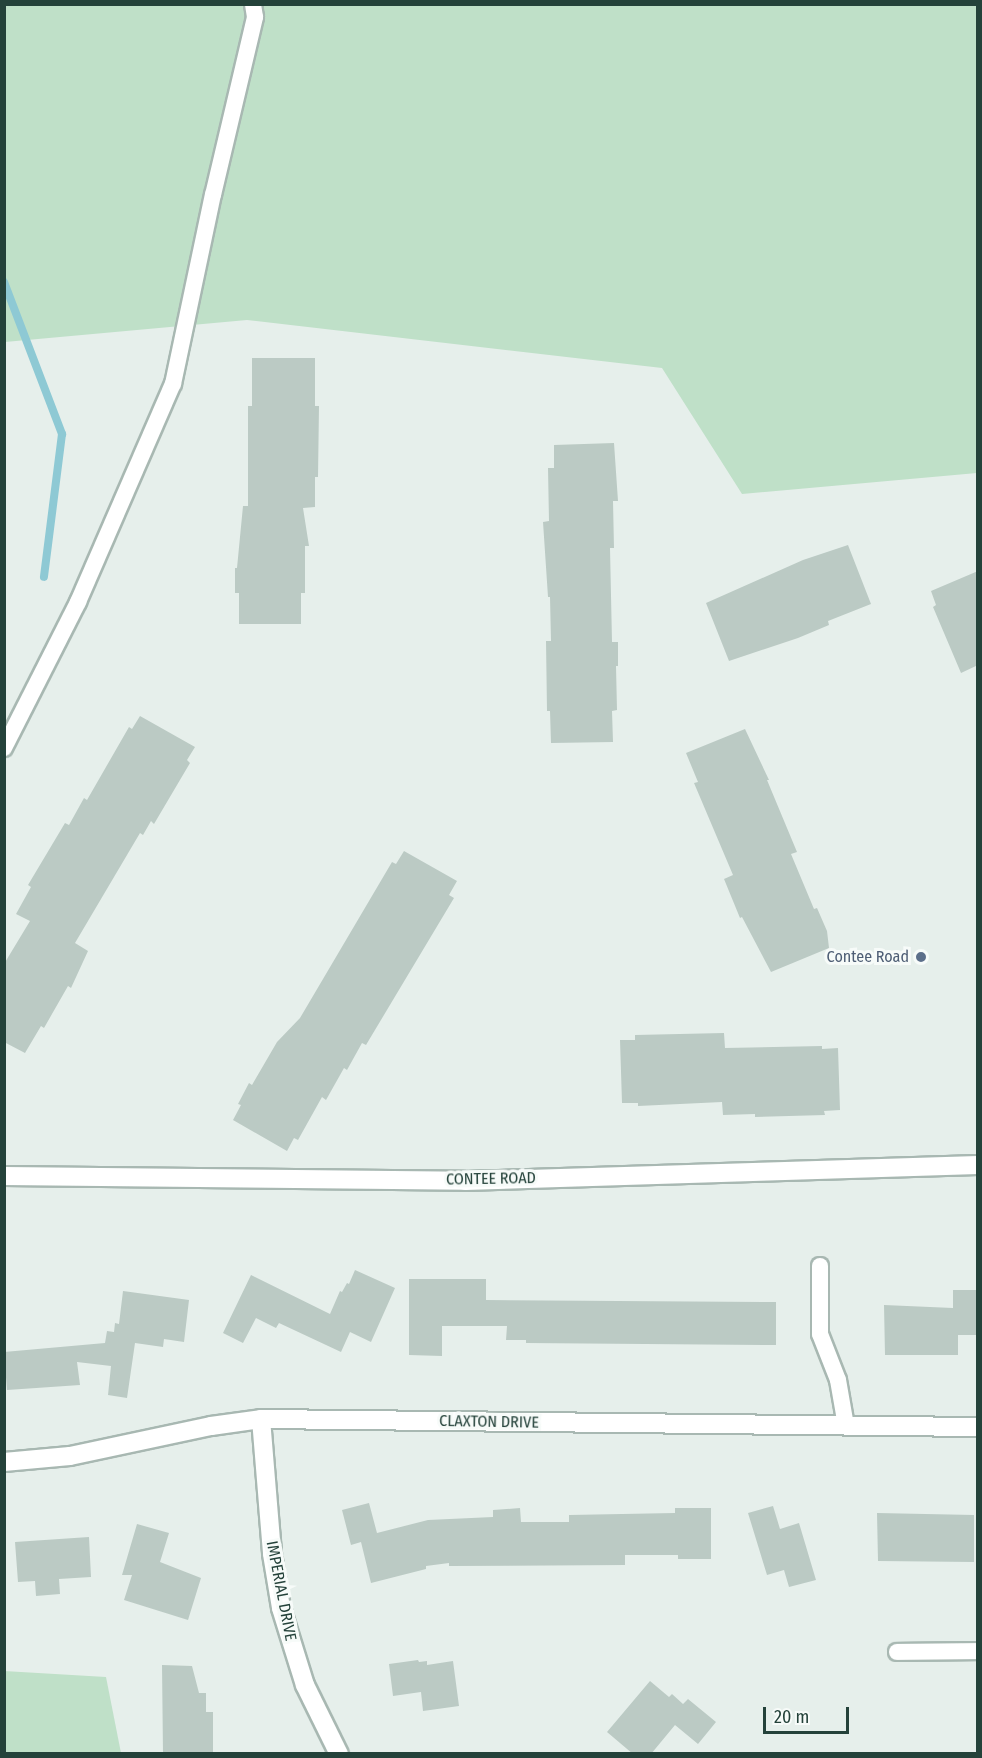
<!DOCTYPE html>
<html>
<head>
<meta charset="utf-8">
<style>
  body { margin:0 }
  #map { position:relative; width:982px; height:1758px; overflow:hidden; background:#e6efeb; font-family:"Fira Sans Condensed",sans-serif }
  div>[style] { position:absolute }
  .green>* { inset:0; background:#bfe0c8 }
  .stream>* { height:8px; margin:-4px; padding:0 4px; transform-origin:4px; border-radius:4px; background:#8ec9d4 }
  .building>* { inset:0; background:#bbcac4 }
  .roads { filter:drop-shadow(2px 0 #a8b8b2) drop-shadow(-2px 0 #a8b8b2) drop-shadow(0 2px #a8b8b2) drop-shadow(0 -2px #a8b8b2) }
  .service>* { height:16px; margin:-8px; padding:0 8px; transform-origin:8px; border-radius:8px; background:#fff }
  .minor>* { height:18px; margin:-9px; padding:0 9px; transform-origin:9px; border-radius:9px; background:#fff }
  .dots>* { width:16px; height:16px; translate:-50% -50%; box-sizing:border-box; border:3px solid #f7fbf9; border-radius:50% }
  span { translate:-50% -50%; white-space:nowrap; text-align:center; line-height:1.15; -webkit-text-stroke:6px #f7fbf9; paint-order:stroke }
  .service-label { font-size:16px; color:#4e5e75 }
  .right { translate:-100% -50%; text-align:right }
  .street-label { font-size:16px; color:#24423a }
  .frame { position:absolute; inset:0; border:6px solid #24423a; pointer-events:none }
  .scale { position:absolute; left:763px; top:1707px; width:86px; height:27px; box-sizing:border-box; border:3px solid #24423a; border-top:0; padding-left:8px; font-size:18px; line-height:21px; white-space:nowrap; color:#24423a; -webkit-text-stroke:4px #f7fbf9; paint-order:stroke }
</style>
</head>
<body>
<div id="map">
  <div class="green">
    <div style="clip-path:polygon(5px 5px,977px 5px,977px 473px,742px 494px,662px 368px,247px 320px,5px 342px)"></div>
    <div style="clip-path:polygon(4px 1671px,106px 1677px,121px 1753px,5px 1753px)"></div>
  </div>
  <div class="stream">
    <div style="left:4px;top:282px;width:163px;rotate:69.1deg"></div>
    <div style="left:62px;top:434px;width:144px;rotate:97.2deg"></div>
  </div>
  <div class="building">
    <div style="clip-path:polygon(252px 358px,315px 358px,315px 406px,319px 406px,318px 477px,315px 477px,315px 507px,303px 508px,309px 546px,305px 546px,305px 593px,301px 593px,301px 624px,239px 624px,239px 593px,235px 593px,235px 568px,237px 568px,243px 506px,248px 506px,248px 406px,252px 406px)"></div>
    <div style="clip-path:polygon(614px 443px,618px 501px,613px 501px,614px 548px,610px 548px,612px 642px,618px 642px,618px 666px,616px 666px,617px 710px,612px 711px,613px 742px,551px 743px,550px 711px,547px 711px,546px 641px,551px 641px,550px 597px,548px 597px,543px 522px,549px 521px,548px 468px,554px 468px,554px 445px)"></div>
    <div style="clip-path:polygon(848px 545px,871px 604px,828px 621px,829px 625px,798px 638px,729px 661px,706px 603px,803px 560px)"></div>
    <div style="clip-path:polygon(978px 571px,978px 665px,961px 673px,933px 607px,936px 605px,931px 591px)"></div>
    <div style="clip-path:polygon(140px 716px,195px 747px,187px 760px,190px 763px,154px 824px,151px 821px,143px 835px,140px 833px,75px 943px,88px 951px,71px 988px,68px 986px,44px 1028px,41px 1026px,25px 1053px,4px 1042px,4px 964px,30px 921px,16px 914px,31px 887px,28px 885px,65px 823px,69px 825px,84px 798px,87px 800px,129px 727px,132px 729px)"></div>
    <div style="clip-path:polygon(745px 729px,769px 780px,767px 780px,797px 852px,791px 854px,814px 909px,817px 908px,827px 931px,829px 948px,771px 972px,742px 917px,740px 918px,724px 879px,733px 875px,694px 783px,698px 782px,686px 753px)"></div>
    <div style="clip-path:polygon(404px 851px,457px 881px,449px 895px,454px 898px,366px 1045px,362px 1043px,347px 1070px,344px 1068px,326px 1100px,322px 1097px,298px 1140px,294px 1138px,287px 1151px,233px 1120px,241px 1105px,238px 1104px,249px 1083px,252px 1085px,277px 1042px,300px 1018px,392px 862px,396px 864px)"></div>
    <div style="clip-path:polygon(724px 1033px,725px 1048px,822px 1046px,822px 1049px,838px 1048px,840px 1110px,824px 1111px,825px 1115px,755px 1117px,755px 1114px,723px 1115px,722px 1102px,638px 1106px,638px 1103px,622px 1103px,620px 1040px,635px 1040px,635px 1035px)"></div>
    <div style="clip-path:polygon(355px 1270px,395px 1288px,371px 1342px,350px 1332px,341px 1352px,279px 1323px,276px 1328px,256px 1318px,243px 1343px,223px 1333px,251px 1275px,330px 1314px,340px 1291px,342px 1292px,347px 1283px,349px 1284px)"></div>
    <div style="clip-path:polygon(409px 1279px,486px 1279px,486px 1300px,776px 1302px,776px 1345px,526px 1343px,526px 1340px,506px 1340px,507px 1326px,442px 1326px,442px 1356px,409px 1355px)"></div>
    <div style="clip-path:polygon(953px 1290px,978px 1290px,978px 1335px,958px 1335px,958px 1355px,885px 1355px,884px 1305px,953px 1308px)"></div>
    <div style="clip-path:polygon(123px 1291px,189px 1300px,184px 1342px,164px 1339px,163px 1347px,135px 1343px,127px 1398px,108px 1395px,111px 1366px,77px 1362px,80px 1385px,7px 1390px,4px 1352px,105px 1343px,107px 1331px,114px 1332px,115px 1323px,119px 1324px)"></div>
    <div style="clip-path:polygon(369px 1503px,377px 1533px,428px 1520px,493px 1517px,493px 1510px,520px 1508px,521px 1522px,569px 1522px,569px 1515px,675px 1513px,675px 1508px,711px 1508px,711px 1559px,678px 1559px,678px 1555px,625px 1555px,625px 1565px,449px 1566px,449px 1563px,426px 1566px,426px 1569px,371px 1583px,361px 1542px,351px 1545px,342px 1510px)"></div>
    <div style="clip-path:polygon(773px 1506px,780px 1529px,799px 1523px,816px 1580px,789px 1587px,784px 1570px,767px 1575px,748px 1513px)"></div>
    <div style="clip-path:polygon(877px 1513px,974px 1515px,974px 1562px,878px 1561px)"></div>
    <div style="clip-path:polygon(137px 1524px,169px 1533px,160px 1562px,201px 1578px,188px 1620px,124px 1600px,132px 1575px,122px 1575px)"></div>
    <div style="clip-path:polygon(89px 1537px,91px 1577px,59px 1579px,60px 1594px,36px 1596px,35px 1581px,18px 1582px,15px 1542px)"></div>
    <div style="clip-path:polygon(418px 1660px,419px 1662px,427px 1661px,427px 1665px,453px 1661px,459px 1706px,423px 1711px,421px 1692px,393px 1696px,389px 1664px)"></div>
    <div style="clip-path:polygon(162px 1665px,192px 1666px,199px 1693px,206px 1693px,206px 1712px,213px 1712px,213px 1754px,163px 1754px)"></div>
    <div style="clip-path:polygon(650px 1681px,669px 1697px,672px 1694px,683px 1704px,688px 1699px,716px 1722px,698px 1744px,675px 1725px,651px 1754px,633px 1754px,607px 1732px)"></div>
  </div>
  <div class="roads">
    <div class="service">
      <div style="left:4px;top:748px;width:164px;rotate:-63.1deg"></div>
      <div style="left:78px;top:602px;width:238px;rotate:-66.5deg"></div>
      <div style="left:173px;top:384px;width:193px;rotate:-78.1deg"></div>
      <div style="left:213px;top:195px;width:183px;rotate:-76.7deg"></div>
      <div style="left:255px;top:17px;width:13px;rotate:-99deg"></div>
      <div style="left:820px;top:1266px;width:68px;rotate:90deg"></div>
      <div style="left:820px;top:1334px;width:49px;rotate:68.6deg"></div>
      <div style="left:838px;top:1380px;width:47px;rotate:80.1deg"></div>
      <div style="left:897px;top:1652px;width:81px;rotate:-0.7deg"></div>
    </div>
    <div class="minor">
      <div style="left:4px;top:1176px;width:461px;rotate:0.6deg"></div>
      <div style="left:465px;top:1181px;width:513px;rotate:-1.79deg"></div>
      <div style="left:261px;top:1419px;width:135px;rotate:85.3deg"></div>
      <div style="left:272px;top:1554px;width:55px;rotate:80.5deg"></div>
      <div style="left:281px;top:1608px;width:81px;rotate:72.7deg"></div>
      <div style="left:305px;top:1685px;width:77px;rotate:63.8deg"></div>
      <div style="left:4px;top:1462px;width:66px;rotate:-5.2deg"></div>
      <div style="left:70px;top:1456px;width:144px;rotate:-12deg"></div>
      <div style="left:211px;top:1426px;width:50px;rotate:-8deg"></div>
      <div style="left:261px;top:1419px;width:717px;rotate:0.64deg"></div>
    </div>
  </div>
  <div class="dots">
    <div style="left:921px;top:957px;background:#5c6f8a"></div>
  </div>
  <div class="service-label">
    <span class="right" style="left:909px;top:957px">Contee Road</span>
  </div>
  <div class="street-label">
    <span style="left:491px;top:1179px;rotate:-1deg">CONTEE ROAD</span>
    <span style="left:489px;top:1422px;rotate:1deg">CLAXTON DRIVE</span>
    <span style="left:281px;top:1591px;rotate:79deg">IMPERIAL DRIVE</span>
  </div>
  <div class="frame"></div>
  <div class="scale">20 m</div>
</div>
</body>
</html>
